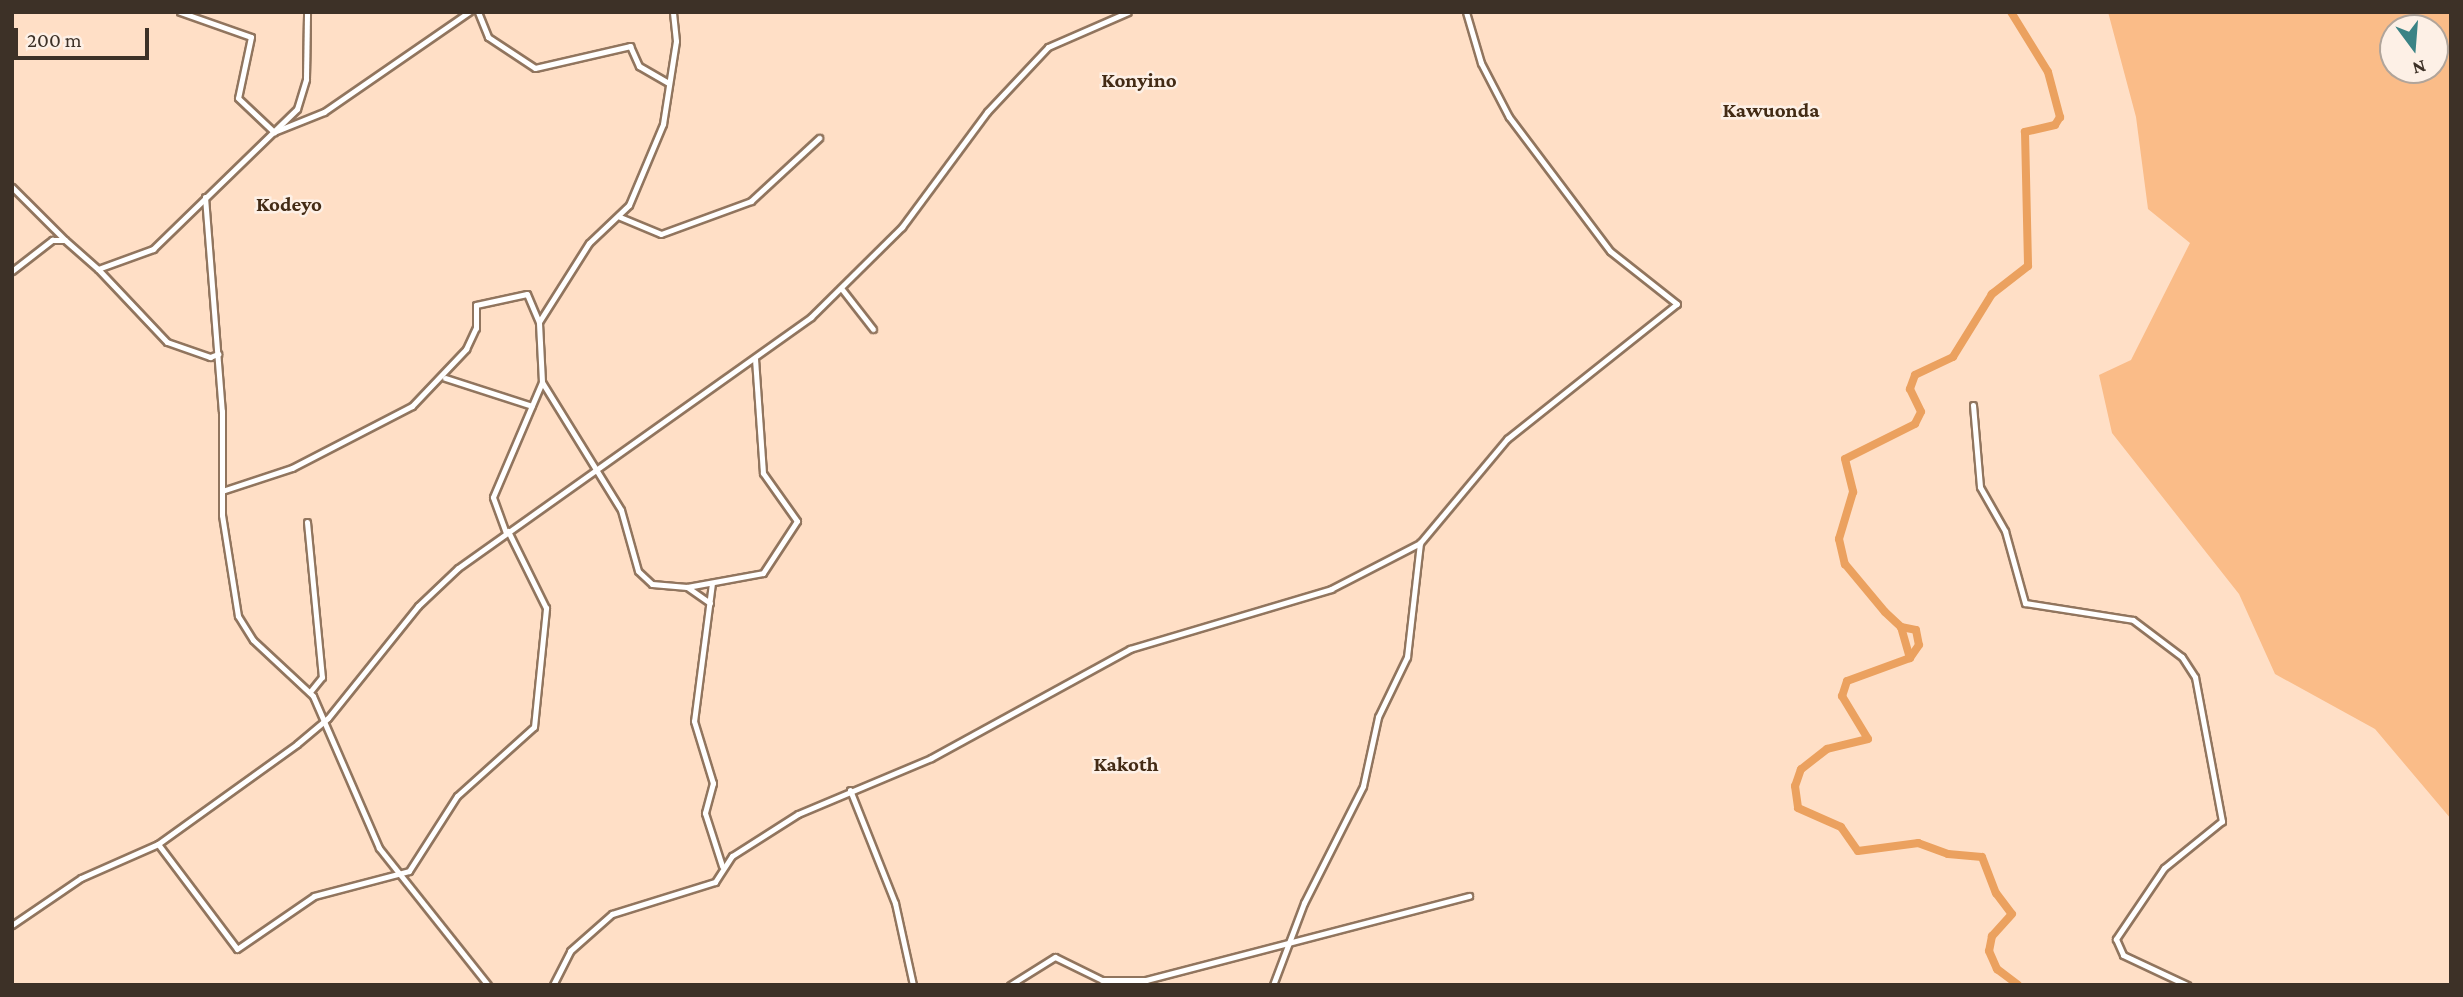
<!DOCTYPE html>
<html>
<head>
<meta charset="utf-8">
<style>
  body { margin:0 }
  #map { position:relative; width:2463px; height:997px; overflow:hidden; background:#ffdfc6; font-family:"Crimson Pro",serif }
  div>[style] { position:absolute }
  .green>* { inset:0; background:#fabc88 }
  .river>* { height:8px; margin:-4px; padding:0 4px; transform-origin:4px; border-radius:4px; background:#eba15f }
  .roads { filter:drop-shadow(2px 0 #91755e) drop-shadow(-2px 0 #91755e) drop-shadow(0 2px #91755e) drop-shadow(0 -2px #91755e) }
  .minor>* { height:5px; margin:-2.5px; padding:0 2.5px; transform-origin:2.5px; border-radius:2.5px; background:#fff }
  span { translate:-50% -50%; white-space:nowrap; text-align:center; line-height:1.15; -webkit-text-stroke:5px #fdf0e6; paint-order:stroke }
  .quarter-label { font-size:21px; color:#432b15; font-weight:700 }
  .frame { position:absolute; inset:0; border:14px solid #3d3127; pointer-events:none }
  .north { position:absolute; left:2379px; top:14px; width:70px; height:70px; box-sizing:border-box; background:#fdf0e6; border:2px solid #b0a49a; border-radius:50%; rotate:164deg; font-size:19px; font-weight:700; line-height:28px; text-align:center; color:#3d3127 }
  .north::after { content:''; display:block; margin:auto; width:24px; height:32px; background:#3a8385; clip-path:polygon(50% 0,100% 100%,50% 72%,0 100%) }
  .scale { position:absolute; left:14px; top:28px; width:135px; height:32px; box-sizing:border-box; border:4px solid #3d3127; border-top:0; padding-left:9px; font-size:21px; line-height:24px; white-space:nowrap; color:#3d3127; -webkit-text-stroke:5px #fdf0e6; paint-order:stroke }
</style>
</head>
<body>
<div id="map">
  <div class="green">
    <div style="clip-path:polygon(evenodd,2108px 12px,2451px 12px,2451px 819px,2375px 729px,2275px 674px,2239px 594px,2112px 433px,2099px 375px,2131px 360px,2190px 243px,2148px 209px,2136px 117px,2108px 12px,2393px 28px,2435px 28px,2435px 70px,2393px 70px,2393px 28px)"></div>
  </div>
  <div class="river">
    <div style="left:2011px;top:12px;width:70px;rotate:58.3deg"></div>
    <div style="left:2048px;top:72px;width:47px;rotate:75.1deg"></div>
    <div style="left:2060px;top:117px;width:9px;rotate:122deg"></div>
    <div style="left:2055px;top:125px;width:31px;rotate:167deg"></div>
    <div style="left:2025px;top:132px;width:134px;rotate:88.7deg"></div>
    <div style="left:2028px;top:266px;width:46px;rotate:142.1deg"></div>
    <div style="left:1992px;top:294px;width:74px;rotate:121.8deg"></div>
    <div style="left:1953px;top:357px;width:42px;rotate:154.7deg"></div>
    <div style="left:1915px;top:375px;width:15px;rotate:110deg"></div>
    <div style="left:1910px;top:389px;width:25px;rotate:64deg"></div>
    <div style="left:1921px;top:412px;width:13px;rotate:117deg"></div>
    <div style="left:1915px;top:424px;width:78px;rotate:153.4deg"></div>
    <div style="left:1845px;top:459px;width:34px;rotate:76deg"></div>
    <div style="left:1853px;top:492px;width:49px;rotate:106.6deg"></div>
    <div style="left:1839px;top:539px;width:26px;rotate:77deg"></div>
    <div style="left:1845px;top:564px;width:62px;rotate:50.2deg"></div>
    <div style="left:1885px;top:612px;width:22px;rotate:43deg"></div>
    <div style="left:1901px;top:627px;width:15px;rotate:11deg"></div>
    <div style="left:1916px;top:630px;width:15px;rotate:79deg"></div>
    <div style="left:1919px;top:645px;width:16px;rotate:125deg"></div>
    <div style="left:1910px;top:658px;width:67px;rotate:159.9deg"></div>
    <div style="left:1847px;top:681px;width:16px;rotate:108deg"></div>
    <div style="left:1842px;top:696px;width:50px;rotate:58.8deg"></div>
    <div style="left:1868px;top:739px;width:42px;rotate:166.3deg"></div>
    <div style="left:1827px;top:749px;width:33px;rotate:142deg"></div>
    <div style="left:1801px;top:769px;width:18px;rotate:109deg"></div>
    <div style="left:1795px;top:786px;width:22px;rotate:82deg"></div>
    <div style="left:1798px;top:808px;width:47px;rotate:23.8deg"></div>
    <div style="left:1841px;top:827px;width:29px;rotate:55deg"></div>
    <div style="left:1858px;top:851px;width:61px;rotate:-7.6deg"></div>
    <div style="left:1918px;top:843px;width:32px;rotate:20deg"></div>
    <div style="left:1948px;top:854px;width:34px;rotate:5deg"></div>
    <div style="left:1982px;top:857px;width:39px;rotate:69deg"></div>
    <div style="left:1996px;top:893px;width:26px;rotate:53deg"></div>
    <div style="left:2012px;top:914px;width:30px;rotate:132deg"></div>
    <div style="left:1992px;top:936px;width:15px;rotate:101deg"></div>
    <div style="left:1989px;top:951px;width:20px;rotate:66deg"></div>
    <div style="left:1997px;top:969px;width:26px;rotate:37deg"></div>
    <div style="left:1901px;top:627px;width:32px;rotate:74deg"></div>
  </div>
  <div class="roads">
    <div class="minor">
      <div style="left:180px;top:12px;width:75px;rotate:19.4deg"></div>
      <div style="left:251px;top:37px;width:62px;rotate:102deg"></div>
      <div style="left:238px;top:98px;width:50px;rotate:43.4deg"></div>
      <div style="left:274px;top:132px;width:54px;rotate:-21.8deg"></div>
      <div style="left:324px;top:112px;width:176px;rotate:-34.6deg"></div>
      <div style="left:478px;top:12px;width:27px;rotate:68deg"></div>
      <div style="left:488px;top:37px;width:56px;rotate:33.4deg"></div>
      <div style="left:535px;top:68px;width:98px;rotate:-13deg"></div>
      <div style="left:630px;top:46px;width:22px;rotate:66deg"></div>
      <div style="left:639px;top:66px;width:34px;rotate:30deg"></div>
      <div style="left:12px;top:187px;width:74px;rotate:45deg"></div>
      <div style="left:205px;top:197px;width:215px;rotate:85.5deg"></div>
      <div style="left:222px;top:411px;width:104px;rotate:90deg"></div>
      <div style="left:222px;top:515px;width:102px;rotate:81deg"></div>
      <div style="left:238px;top:616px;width:28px;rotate:58deg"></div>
      <div style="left:253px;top:640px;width:82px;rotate:43deg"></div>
      <div style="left:313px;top:696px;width:166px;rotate:66.5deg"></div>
      <div style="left:379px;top:848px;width:175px;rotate:51.5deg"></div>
      <div style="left:620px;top:217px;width:44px;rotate:22.5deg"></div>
      <div style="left:661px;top:234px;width:96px;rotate:-20.1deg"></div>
      <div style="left:751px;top:201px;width:93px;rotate:-42.8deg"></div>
      <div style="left:98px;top:269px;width:100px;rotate:46.6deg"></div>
      <div style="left:167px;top:342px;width:46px;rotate:19.2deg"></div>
      <div style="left:210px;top:357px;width:9px;rotate:-21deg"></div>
      <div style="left:12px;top:271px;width:51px;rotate:-37.8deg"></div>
      <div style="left:52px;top:240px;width:13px"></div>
      <div style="left:65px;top:240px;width:44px;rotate:41.3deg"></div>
      <div style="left:98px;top:269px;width:59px;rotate:-20deg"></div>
      <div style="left:153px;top:249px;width:201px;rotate:-44.2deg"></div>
      <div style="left:297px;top:109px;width:31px;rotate:-73deg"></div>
      <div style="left:306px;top:79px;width:67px;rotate:-89.1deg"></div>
      <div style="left:841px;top:288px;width:52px;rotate:52deg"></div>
      <div style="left:445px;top:378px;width:91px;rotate:17.8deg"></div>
      <div style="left:542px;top:382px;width:150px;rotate:58.3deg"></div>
      <div style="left:621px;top:510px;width:63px;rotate:74.4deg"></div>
      <div style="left:638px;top:571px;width:19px;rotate:43deg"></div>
      <div style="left:652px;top:584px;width:35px;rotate:5deg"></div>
      <div style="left:687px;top:587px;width:77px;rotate:-10.4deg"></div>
      <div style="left:763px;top:573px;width:62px;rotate:-56.8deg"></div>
      <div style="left:797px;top:521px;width:59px;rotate:-125.3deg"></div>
      <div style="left:763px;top:473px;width:115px;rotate:-94deg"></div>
      <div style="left:1973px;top:405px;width:82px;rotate:85.1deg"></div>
      <div style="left:1980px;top:487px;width:51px;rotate:60.4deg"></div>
      <div style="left:2005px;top:531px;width:75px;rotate:74.5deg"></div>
      <div style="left:2025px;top:603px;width:109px;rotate:8.9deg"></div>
      <div style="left:2133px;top:620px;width:61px;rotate:37.1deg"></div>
      <div style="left:2182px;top:657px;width:24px;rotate:57deg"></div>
      <div style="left:2195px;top:677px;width:147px;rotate:79.4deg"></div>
      <div style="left:2222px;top:821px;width:75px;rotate:141deg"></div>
      <div style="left:2164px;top:868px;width:86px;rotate:124.1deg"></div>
      <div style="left:2116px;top:939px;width:17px;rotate:66deg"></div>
      <div style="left:2123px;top:955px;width:71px;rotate:25.1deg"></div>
      <div style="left:222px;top:491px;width:74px;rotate:-18.2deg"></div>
      <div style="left:292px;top:468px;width:135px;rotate:-27.3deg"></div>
      <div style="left:412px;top:406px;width:79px;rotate:-46.5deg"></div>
      <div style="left:466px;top:349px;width:23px;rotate:-65deg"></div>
      <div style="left:476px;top:328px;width:23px;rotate:-90deg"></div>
      <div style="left:476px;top:305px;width:52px;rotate:-12.2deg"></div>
      <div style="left:527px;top:294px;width:30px;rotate:67deg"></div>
      <div style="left:307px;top:522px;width:156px;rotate:84.5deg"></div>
      <div style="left:322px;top:677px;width:19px;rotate:129deg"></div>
      <div style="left:506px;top:533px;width:38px;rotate:-110deg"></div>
      <div style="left:493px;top:497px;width:125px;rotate:-66.9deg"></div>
      <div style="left:542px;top:382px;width:60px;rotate:-92.9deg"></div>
      <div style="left:539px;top:322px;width:93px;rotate:-57.7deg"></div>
      <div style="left:589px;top:243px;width:55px;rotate:-43.5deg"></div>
      <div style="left:629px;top:205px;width:88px;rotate:-67.2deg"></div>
      <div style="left:663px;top:124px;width:84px;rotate:-81.1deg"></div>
      <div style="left:676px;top:41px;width:29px;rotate:-96deg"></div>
      <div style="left:712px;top:583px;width:139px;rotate:97.4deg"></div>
      <div style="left:694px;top:721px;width:65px;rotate:73deg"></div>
      <div style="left:713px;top:783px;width:31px;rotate:105deg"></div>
      <div style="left:705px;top:813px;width:56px;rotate:72.2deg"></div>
      <div style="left:687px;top:587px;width:28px;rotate:35deg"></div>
      <div style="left:850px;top:790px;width:122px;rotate:68.3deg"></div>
      <div style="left:895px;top:903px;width:84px;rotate:77.6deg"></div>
      <div style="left:158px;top:844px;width:131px;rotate:53deg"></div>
      <div style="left:237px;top:949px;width:93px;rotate:-34.5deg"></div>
      <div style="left:314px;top:896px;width:98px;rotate:-14.7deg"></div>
      <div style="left:409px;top:871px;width:89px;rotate:-57.4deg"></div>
      <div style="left:457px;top:796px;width:103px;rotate:-41.9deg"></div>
      <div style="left:534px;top:727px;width:120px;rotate:-84.2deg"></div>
      <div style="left:546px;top:608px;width:86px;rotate:-116.3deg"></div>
      <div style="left:12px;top:925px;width:83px;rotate:-34.3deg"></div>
      <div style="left:81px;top:878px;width:84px;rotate:-23.8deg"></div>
      <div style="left:158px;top:844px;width:171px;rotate:-35.7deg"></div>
      <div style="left:297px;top:744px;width:40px;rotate:-40deg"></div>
      <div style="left:328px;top:718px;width:144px;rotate:-51.2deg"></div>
      <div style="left:418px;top:606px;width:55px;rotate:-43.5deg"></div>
      <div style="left:458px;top:568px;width:433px;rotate:-35.4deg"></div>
      <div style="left:811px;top:317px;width:128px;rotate:-44.7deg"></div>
      <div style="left:902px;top:227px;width:143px;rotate:-53.5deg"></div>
      <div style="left:987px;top:112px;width:89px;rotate:-46.8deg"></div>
      <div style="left:1048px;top:47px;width:87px;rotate:-23.6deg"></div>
      <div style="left:553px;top:985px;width:38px;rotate:-63deg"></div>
      <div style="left:570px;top:951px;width:56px;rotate:-41.4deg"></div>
      <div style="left:612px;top:914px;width:108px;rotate:-17.3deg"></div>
      <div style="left:715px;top:882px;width:31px;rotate:-57deg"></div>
      <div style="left:732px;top:856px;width:78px;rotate:-32.5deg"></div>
      <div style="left:798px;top:814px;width:144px;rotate:-22.8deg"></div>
      <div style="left:931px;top:758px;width:227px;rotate:-28.7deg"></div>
      <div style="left:1130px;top:649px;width:210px;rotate:-16.6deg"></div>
      <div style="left:1331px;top:589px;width:100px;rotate:-27.3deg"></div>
      <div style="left:1010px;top:985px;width:53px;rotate:-31.9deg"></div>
      <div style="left:1055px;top:957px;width:52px;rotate:26.1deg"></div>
      <div style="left:1102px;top:980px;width:44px"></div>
      <div style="left:1146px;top:980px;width:334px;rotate:-14.6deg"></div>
      <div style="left:1273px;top:985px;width:88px;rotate:-69.3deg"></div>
      <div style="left:1304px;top:903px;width:131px;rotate:-63.2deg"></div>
      <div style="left:1363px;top:786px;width:71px;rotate:-77.7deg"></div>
      <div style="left:1378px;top:717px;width:67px;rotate:-64.2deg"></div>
      <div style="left:1407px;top:657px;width:115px;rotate:-83.5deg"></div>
      <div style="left:1420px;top:543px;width:136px;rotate:-50.1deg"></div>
      <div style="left:1507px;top:439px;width:217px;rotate:-38.5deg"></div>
      <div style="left:1677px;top:304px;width:85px;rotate:-141.7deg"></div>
      <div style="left:1610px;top:251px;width:168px;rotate:-127deg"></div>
      <div style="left:1509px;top:117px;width:61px;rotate:-117.4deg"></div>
      <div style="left:1481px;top:63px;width:53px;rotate:-106.4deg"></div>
    </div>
  </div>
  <div class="quarter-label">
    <span style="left:1139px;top:80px">Konyino</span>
    <span style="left:1771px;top:110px">Kawuonda</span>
    <span style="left:289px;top:204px">Kodeyo</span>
    <span style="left:1126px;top:764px">Kakoth</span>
  </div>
  <div class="frame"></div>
  <div class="north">N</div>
  <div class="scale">200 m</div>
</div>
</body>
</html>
